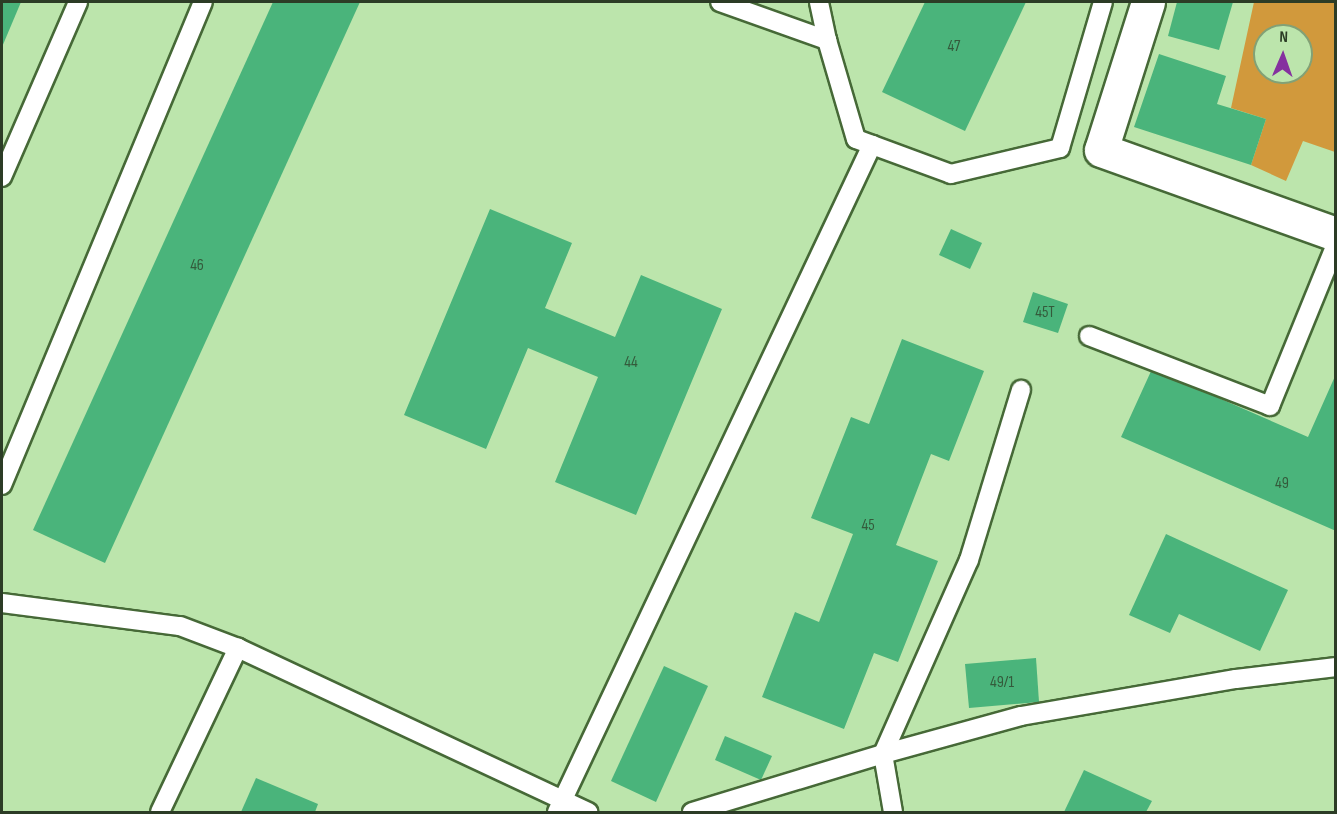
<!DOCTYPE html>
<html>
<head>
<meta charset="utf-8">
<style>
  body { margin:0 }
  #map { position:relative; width:1337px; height:814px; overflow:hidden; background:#bce5ac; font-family:"Sofia Sans Condensed",sans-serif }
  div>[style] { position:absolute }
  .green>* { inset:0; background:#d1993c }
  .building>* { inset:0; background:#4ab47b }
  .roads { filter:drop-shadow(2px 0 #466937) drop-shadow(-2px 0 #466937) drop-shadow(0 2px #466937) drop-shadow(0 -2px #466937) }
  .lane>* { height:18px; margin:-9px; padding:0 9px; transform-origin:9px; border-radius:9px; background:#fff }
  .street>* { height:33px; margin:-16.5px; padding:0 16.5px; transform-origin:16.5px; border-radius:16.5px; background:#fff }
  span { translate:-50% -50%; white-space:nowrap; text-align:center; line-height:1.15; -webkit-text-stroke:4.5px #bce5ac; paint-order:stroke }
  .number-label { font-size:16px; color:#345a3b }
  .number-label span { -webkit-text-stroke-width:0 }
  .frame { position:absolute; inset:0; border:3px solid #2c3c26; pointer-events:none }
  .north { position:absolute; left:1253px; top:24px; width:60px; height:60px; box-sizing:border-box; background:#bce5ac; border:2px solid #82a176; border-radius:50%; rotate:2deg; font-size:16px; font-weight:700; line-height:24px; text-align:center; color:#2c3c26 }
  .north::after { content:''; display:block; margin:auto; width:21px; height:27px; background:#85319f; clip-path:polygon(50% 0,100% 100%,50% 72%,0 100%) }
</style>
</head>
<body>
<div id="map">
  <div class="green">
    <div style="clip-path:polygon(evenodd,1254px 2px,1335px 2px,1335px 152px,1303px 141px,1286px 181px,1251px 165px,1266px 119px,1231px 108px,1254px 2px,1265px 36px,1301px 36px,1301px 72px,1265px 72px,1265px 36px)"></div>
  </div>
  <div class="building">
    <div style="clip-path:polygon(2px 2px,21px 2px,2px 47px)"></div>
    <div style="clip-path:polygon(273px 2px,360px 2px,105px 563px,33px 530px)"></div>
    <div style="clip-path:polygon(925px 2px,1026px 2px,965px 131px,882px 92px)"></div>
    <div style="clip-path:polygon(1177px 2px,1233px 2px,1219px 50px,1168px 36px)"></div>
    <div style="clip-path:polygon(1159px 54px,1226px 76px,1217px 104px,1266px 119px,1251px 165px,1134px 127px)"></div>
    <div style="clip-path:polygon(490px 209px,572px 243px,545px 308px,615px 337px,641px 275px,722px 309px,636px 515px,555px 482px,598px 377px,528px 348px,486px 449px,404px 415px)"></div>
    <div style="clip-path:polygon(951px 229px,982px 243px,970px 269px,939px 255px)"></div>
    <div style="clip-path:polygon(1033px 292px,1068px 304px,1058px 333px,1023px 322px)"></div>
    <div style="clip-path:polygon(902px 339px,984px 371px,949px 461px,931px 454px,896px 545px,938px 561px,898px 662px,874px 653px,844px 729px,762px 697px,795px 612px,819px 622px,853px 534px,811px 518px,851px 417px,869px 424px)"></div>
    <div style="clip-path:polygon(1152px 369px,1308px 437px,1336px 374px,1336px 531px,1121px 437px)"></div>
    <div style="clip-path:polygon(1166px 534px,1288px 590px,1260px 651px,1179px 614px,1170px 633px,1129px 615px)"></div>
    <div style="clip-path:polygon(1036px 658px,1039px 702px,969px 708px,965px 664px)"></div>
    <div style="clip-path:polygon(664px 666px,708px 686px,656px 802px,611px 781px)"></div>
    <div style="clip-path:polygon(725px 736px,772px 756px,761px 780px,715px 760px)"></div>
    <div style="clip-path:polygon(1084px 770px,1152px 801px,1146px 812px,1064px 812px)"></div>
    <div style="clip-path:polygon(256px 778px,318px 804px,315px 812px,241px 812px)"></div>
  </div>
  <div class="roads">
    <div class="lane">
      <div style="left:720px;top:2px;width:114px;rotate:19.6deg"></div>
      <div style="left:827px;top:40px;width:39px;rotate:-102deg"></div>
      <div style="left:827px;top:40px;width:103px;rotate:73.7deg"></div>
      <div style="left:856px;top:139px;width:101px;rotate:20.2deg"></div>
      <div style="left:951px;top:174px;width:112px;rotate:-13.4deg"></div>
      <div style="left:1060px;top:148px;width:152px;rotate:-73.6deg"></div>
      <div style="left:2px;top:177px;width:191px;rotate:-66.5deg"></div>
      <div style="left:1089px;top:336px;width:194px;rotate:21.1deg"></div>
      <div style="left:1270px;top:406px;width:175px;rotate:-67.8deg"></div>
      <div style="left:2px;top:485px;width:523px;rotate:-67.41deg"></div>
      <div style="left:2px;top:603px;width:179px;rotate:7.4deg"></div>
      <div style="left:180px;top:626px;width:62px;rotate:20.8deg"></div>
      <div style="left:160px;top:812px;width:182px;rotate:-64.6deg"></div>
      <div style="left:238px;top:648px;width:387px;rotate:25.1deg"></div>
      <div style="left:557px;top:812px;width:738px;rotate:-64.72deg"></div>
      <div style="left:692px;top:812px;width:200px;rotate:-16.9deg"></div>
      <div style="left:883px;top:754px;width:143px;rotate:-15.4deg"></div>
      <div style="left:1021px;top:716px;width:218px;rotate:-9.8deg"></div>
      <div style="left:1236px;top:679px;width:101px;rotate:-6.8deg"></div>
      <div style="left:893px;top:812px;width:59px;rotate:-99.8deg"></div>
      <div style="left:883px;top:754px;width:212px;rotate:-66.1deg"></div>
      <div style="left:969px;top:560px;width:178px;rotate:-73deg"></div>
    </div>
    <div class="street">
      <div style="left:1148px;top:2px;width:155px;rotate:107.6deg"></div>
      <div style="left:1101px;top:150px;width:250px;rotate:19.7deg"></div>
    </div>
  </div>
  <div class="number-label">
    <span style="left:954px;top:47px">47</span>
    <span style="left:197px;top:266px">46</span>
    <span style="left:1045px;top:313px">45Т</span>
    <span style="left:631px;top:363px">44</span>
    <span style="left:1282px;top:484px">49</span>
    <span style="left:868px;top:526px">45</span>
    <span style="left:1002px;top:683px">49/1</span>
  </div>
  <div class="frame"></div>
  <div class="north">N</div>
</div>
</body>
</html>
